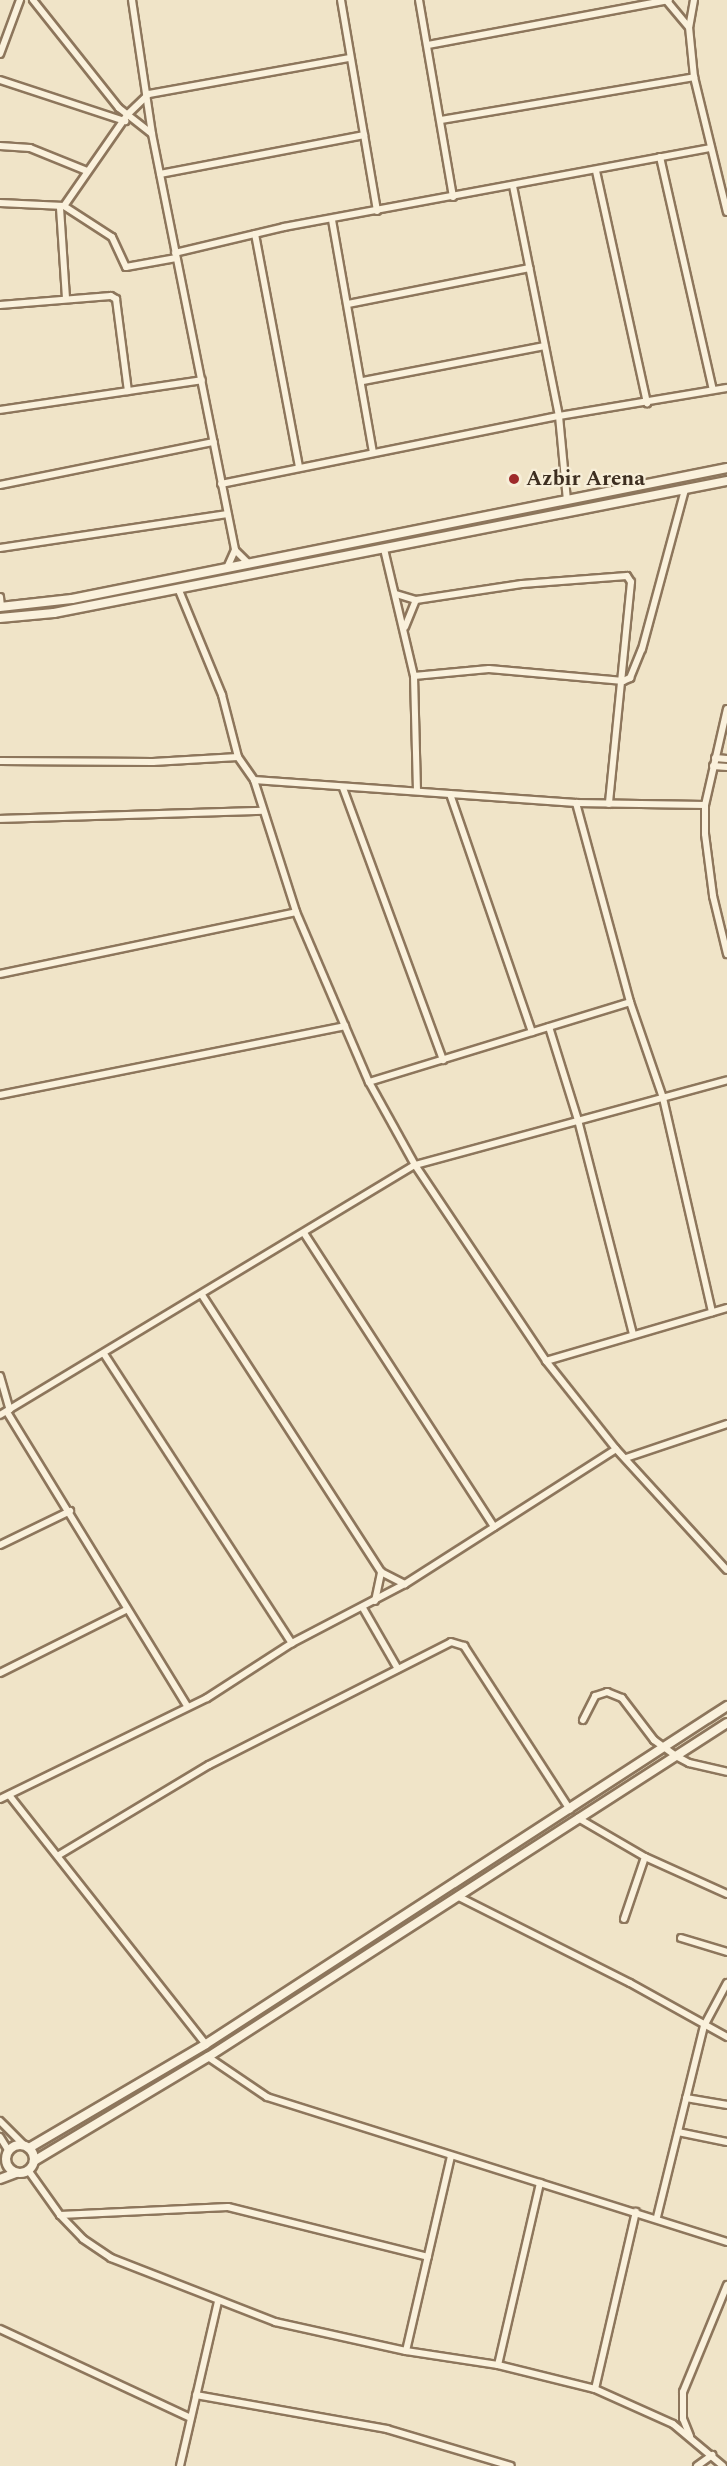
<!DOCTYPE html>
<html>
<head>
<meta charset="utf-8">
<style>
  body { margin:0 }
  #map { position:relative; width:727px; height:2466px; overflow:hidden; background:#f0e4c8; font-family:Spectral,serif }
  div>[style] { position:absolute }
  .roads { filter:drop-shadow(2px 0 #8d765c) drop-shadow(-2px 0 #8d765c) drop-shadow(0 2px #8d765c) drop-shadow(0 -2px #8d765c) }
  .street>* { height:6px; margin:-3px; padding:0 3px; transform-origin:3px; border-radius:3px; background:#faf1dc }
  .secondary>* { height:8px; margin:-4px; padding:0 4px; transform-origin:4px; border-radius:4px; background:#faf1dc }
  .secondary>.ring { margin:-4px; padding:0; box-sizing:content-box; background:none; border:8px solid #faf1dc; border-radius:50% }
  .dots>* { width:16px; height:16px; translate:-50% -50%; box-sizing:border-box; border:3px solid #f7eed8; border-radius:50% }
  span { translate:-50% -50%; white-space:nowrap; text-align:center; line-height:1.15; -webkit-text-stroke:4.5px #f7eed8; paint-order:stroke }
  .poi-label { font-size:21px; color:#3d2e20; font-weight:700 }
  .left { translate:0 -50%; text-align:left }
</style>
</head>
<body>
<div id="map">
  <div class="roads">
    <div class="street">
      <div style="left:33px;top:0;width:138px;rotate:51.5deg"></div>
      <div style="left:119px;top:108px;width:42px;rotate:38.2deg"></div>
      <div style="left:152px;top:134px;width:424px;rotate:78.7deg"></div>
      <div style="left:235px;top:550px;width:20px;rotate:114deg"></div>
      <div style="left:132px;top:0;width:135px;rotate:81.5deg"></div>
      <div style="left:341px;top:0;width:214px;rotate:80.3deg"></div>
      <div style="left:419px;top:0;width:200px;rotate:80.2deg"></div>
      <div style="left:666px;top:0;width:35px;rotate:50deg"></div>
      <div style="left:694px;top:0;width:27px;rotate:100deg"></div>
      <div style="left:689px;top:27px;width:50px;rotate:84.3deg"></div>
      <div style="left:694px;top:77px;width:139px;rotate:76.3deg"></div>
      <div style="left:428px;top:45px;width:245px;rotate:-10.6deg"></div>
      <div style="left:0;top:54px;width:58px;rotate:-69.7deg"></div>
      <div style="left:0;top:80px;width:132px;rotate:18.2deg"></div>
      <div style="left:441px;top:120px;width:257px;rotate:-9.6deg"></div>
      <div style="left:0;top:146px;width:30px;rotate:4deg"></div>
      <div style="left:30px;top:148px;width:61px;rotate:22deg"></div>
      <div style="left:660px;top:157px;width:239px;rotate:77.2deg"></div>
      <div style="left:596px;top:171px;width:238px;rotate:77.6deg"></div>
      <div style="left:160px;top:174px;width:208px;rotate:-10.8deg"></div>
      <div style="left:513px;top:186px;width:235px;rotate:78.7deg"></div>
      <div style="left:559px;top:416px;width:84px;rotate:84.6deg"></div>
      <div style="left:0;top:203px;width:64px;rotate:2.7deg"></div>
      <div style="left:64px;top:206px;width:57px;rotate:32.9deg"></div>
      <div style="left:112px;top:237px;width:33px;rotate:65deg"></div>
      <div style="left:126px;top:267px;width:51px;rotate:-10.2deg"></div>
      <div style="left:64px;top:206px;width:112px;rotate:-55.2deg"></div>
      <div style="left:128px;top:114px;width:29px;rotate:-44deg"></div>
      <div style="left:149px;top:94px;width:204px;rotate:-10.2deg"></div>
      <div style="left:60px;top:208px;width:91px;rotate:86.2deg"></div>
      <div style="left:332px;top:220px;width:236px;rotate:80deg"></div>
      <div style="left:255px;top:234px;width:236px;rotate:79.3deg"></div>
      <div style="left:175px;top:253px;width:112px;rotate:-13.4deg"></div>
      <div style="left:284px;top:227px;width:434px;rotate:-10.5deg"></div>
      <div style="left:348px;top:304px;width:185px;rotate:-11.2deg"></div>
      <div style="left:0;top:305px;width:111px;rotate:-4.6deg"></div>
      <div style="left:111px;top:296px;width:6px;rotate:31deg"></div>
      <div style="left:116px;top:299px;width:93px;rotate:82.6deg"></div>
      <div style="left:363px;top:381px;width:185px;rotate:-10.9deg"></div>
      <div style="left:0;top:410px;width:204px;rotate:-8.4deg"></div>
      <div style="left:221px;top:484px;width:345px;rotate:-11.4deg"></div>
      <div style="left:559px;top:416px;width:170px;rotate:-9.5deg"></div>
      <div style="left:0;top:485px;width:218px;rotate:-11.4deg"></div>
      <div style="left:0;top:548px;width:230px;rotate:-8.5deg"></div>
      <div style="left:384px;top:549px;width:130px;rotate:76.7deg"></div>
      <div style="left:414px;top:676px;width:115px;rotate:88.5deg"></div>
      <div style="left:235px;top:550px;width:20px;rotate:45deg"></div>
      <div style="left:178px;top:588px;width:116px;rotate:67.6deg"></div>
      <div style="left:222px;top:695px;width:64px;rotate:75.5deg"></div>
      <div style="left:238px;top:757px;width:28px;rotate:55deg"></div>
      <div style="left:254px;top:780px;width:139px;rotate:72.3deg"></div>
      <div style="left:296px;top:912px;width:185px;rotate:66.8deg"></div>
      <div style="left:369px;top:1082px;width:95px;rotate:61deg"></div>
      <div style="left:415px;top:1165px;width:236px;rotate:56.2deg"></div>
      <div style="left:546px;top:1361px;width:112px;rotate:51.5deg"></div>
      <div style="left:616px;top:1449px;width:164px;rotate:47.5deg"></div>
      <div style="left:396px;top:594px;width:21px;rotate:17deg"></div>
      <div style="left:416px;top:600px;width:107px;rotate:-8.6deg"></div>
      <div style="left:522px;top:584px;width:105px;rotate:-4.4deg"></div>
      <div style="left:627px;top:576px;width:7px;rotate:56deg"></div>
      <div style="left:631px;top:582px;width:223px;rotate:95.7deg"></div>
      <div style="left:0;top:597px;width:10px;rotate:84deg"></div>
      <div style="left:405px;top:627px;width:29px;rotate:-68deg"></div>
      <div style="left:414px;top:676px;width:75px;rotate:-5.3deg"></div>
      <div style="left:489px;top:669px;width:135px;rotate:5.1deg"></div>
      <div style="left:623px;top:681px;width:8px;rotate:-23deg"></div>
      <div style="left:630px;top:678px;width:31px;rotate:-68deg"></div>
      <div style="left:642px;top:649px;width:165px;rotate:-74.9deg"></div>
      <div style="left:727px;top:709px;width:98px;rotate:102.9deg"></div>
      <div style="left:705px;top:805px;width:29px;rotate:90deg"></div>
      <div style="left:705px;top:834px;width:63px;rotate:82.6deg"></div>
      <div style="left:713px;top:896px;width:60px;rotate:76.4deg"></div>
      <div style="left:715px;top:758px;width:12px;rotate:5deg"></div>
      <div style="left:0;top:761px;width:153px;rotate:0.4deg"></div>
      <div style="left:153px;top:762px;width:85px;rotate:-3.4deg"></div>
      <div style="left:713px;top:766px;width:14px;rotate:4deg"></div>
      <div style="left:254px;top:780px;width:323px;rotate:4.1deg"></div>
      <div style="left:576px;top:803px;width:129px;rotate:0.9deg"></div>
      <div style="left:343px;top:788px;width:290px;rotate:69.8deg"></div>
      <div style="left:450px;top:794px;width:252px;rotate:71deg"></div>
      <div style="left:576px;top:803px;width:206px;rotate:74.8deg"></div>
      <div style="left:630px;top:1002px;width:102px;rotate:71deg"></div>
      <div style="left:663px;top:1098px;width:220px;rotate:77.1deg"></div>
      <div style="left:0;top:819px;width:261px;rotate:-1.8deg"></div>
      <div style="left:0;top:974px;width:302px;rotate:-11.8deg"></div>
      <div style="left:549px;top:1027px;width:97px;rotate:72.7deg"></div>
      <div style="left:578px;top:1120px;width:221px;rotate:75.6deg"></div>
      <div style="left:369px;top:1082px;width:273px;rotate:-17deg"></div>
      <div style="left:0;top:1095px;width:352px;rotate:-11.3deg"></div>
      <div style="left:304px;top:1233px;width:350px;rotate:57.1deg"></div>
      <div style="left:202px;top:1295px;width:330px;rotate:57.1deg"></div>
      <div style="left:381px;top:1572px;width:27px;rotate:27deg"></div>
      <div style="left:104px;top:1354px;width:345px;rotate:57deg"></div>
      <div style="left:546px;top:1361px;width:189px;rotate:-16.3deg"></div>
      <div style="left:0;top:1376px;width:35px;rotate:74deg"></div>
      <div style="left:7px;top:1412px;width:345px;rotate:58.5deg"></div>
      <div style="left:0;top:1415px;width:484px;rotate:-31.1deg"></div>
      <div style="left:415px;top:1165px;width:323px;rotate:-15.2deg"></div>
      <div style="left:626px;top:1458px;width:107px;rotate:-18.6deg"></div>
      <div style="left:0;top:1545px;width:78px;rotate:-25.9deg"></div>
      <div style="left:375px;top:1601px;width:30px;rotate:-78deg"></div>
      <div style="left:363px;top:1608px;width:70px;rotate:60.2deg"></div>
      <div style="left:0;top:1673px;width:141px;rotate:-26.6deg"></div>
      <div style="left:583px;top:1720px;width:27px;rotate:-63deg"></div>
      <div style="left:595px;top:1696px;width:13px;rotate:-18deg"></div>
      <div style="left:607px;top:1692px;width:16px;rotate:22deg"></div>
      <div style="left:622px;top:1698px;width:53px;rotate:52.7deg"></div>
      <div style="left:654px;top:1740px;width:27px;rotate:36deg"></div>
      <div style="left:676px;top:1756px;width:15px;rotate:28deg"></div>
      <div style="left:689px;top:1763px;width:39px;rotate:13deg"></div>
      <div style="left:9px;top:1795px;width:318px;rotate:51.7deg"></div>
      <div style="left:0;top:1799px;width:230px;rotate:-26deg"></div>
      <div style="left:207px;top:1698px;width:101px;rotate:-32.9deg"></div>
      <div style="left:292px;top:1643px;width:127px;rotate:-27.6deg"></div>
      <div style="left:405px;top:1584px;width:250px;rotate:-32.6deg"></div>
      <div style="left:578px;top:1818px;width:78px;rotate:30.2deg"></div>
      <div style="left:645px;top:1857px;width:90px;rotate:24.3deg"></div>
      <div style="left:59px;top:1855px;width:175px;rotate:-31deg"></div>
      <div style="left:209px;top:1765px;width:271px;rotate:-26.9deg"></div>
      <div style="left:451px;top:1642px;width:14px;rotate:17deg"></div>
      <div style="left:464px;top:1646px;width:195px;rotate:57.1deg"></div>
      <div style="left:459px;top:1897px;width:191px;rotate:26.7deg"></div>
      <div style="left:630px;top:1983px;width:111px;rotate:29.1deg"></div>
      <div style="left:624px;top:1919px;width:65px;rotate:-71.3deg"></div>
      <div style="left:681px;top:1938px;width:48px;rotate:16.9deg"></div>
      <div style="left:208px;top:2057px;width:71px;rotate:34.1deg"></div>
      <div style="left:267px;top:2097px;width:482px;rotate:17.5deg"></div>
      <div style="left:686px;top:2098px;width:42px;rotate:9.7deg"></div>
      <div style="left:0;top:2121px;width:34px;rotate:45deg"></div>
      <div style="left:678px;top:2132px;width:50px;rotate:11.5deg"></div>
      <div style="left:0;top:2137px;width:15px;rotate:58deg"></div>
      <div style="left:28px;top:2170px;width:55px;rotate:54.6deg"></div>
      <div style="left:60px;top:2215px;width:33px;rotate:46deg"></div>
      <div style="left:83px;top:2239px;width:34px;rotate:34deg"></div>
      <div style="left:111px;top:2258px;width:176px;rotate:21.3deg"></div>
      <div style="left:275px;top:2322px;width:134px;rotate:12.5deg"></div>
      <div style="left:406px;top:2351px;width:93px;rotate:8.7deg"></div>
      <div style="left:498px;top:2365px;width:100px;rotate:13.9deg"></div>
      <div style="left:595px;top:2389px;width:85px;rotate:24.2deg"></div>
      <div style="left:673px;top:2424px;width:65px;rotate:40deg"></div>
      <div style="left:60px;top:2215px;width:168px;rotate:-2.7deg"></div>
      <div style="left:228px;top:2207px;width:206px;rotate:14deg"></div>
      <div style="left:657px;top:2217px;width:197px;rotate:-76.2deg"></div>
      <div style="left:704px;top:2026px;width:49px;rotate:-61.9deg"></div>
      <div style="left:0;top:2329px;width:208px;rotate:25deg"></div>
      <div style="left:406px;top:2351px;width:200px;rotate:-77deg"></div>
      <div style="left:498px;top:2365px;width:187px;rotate:-77deg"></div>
      <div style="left:595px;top:2389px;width:182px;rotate:-77deg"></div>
      <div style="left:196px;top:2395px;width:194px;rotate:10.1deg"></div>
      <div style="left:387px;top:2429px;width:129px;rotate:16.6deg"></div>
      <div style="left:690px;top:2436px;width:18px;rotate:-112deg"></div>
      <div style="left:683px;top:2419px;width:27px;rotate:-90deg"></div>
      <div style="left:683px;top:2392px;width:116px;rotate:-67.6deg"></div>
      <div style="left:180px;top:2466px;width:168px;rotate:-77deg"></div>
      <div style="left:697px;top:2466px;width:19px;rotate:-36deg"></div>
    </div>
    <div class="secondary">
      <div style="left:0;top:607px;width:72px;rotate:-6.3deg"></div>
      <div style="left:72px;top:599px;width:668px;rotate:-11.31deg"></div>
      <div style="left:0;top:618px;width:54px;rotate:-5.3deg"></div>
      <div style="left:54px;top:613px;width:686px;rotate:-11.1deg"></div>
      <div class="ring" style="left:6px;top:2145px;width:20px;height:20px"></div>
      <div style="left:29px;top:2148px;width:205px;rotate:-30.4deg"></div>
      <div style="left:206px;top:2044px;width:621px;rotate:-32.97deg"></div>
      <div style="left:34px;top:2161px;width:203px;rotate:-30.9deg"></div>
      <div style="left:208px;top:2057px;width:617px;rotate:-32.76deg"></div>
      <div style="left:0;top:2179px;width:17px;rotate:-21deg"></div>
    </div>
  </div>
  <div class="dots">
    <div style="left:514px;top:479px;background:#9e2a2b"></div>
  </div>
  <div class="poi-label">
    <span class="left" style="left:526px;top:479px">Azbir Arena</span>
  </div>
</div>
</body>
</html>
